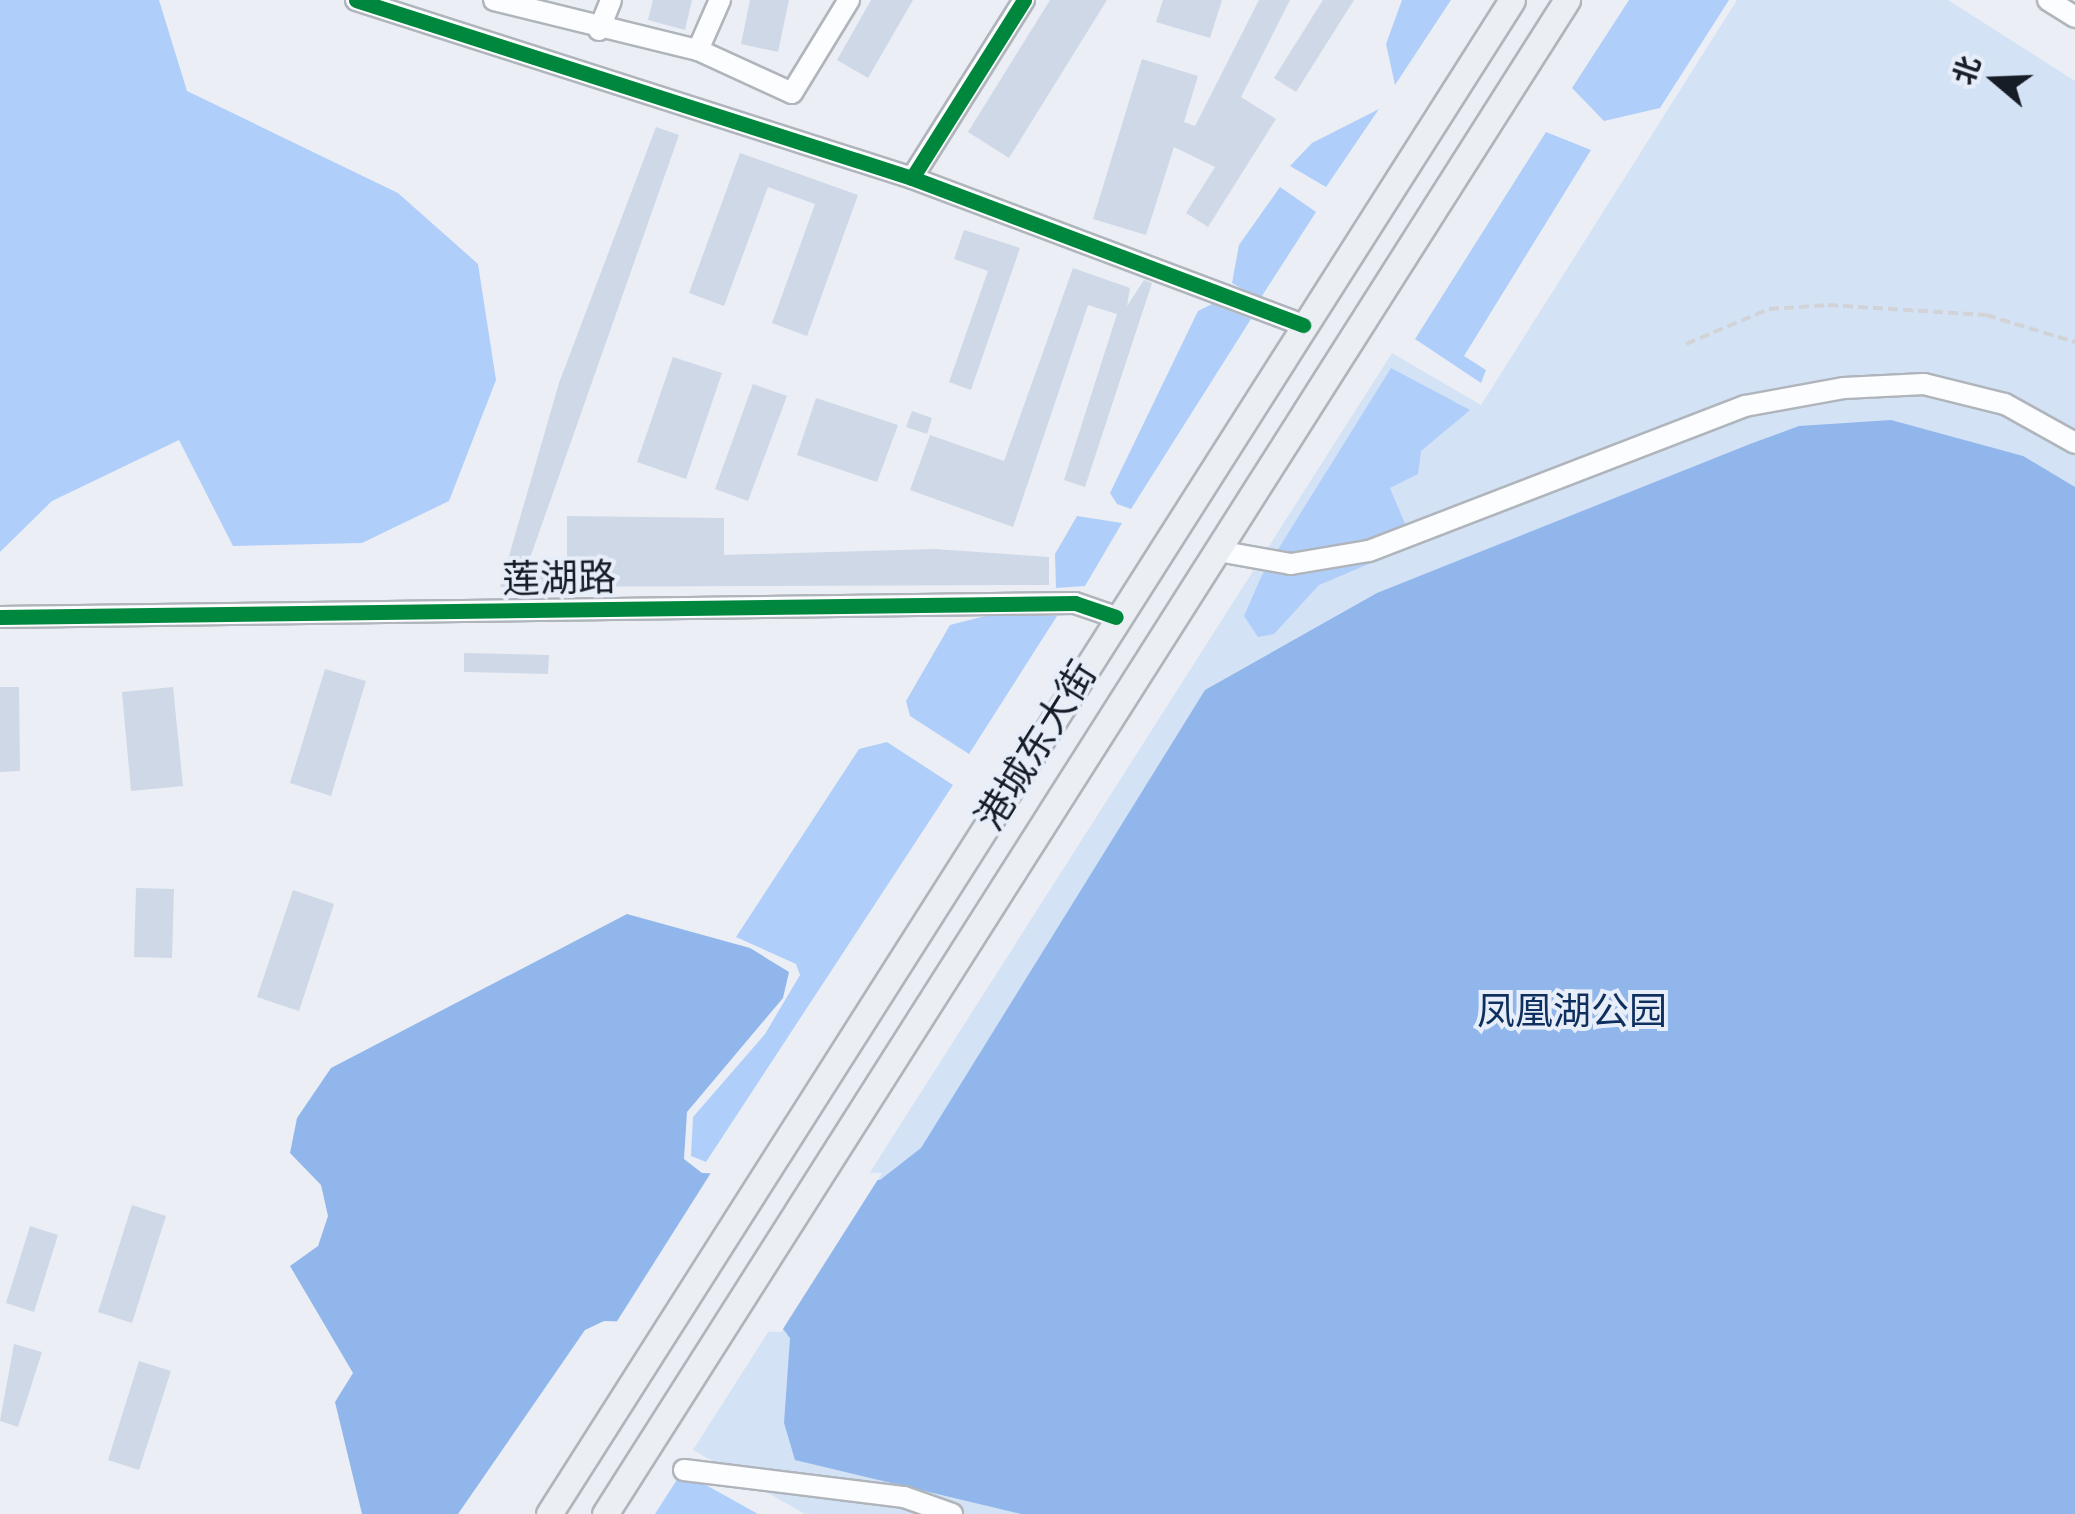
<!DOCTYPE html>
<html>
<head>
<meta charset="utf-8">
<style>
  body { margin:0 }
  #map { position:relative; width:2075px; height:1514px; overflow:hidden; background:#ebeff5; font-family:"PT Sans Narrow","Noto Sans SC",sans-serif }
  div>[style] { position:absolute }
  .green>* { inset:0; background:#d4e2f6 }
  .forest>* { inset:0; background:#b0cefa }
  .water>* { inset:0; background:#91b6eb }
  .pier>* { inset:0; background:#ebeff5 }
  .building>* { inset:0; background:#ced8e7 }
  .path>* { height:4px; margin-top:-2px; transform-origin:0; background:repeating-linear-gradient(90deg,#d2d3d6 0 10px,transparent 0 15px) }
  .roads { filter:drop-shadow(2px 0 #b0b5bc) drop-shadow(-2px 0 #b0b5bc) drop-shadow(0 2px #b0b5bc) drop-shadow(0 -2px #b0b5bc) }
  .minor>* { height:20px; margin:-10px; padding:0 10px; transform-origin:10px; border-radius:10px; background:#fcfdfe }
  .major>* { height:25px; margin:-12.5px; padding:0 12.5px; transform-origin:12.5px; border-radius:12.5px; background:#ebeff4 }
  .cycleway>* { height:15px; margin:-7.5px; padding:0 7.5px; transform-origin:7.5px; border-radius:7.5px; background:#00873e }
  span { translate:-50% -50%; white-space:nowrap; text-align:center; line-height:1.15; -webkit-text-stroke:8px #e7eef9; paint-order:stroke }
  .street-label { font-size:38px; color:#171d27 }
  .park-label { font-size:38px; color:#0f305e }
  .north { position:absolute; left:1945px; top:30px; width:100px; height:100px; -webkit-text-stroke:8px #e7eef9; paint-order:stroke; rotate:289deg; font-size:28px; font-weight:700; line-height:40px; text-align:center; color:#171d27 }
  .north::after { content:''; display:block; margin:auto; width:35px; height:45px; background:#171d27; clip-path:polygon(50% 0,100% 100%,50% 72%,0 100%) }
</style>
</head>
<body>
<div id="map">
  <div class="green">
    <div style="clip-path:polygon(1737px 0,1948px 0,2075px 81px,2075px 1514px,805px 1514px,693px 1450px,1392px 353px,1481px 405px)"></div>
  </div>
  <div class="forest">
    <div style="clip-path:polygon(0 0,159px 0,187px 91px,398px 193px,478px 264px,496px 380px,449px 501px,362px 543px,233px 546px,179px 440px,52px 501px,0 552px)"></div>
    <div style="clip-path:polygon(1402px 0,1451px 0,1395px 85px,1386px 44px)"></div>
    <div style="clip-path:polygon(1629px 0,1729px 0,1660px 108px,1604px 121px,1572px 88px)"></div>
    <div style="clip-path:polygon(1379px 109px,1326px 187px,1290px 166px,1312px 143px)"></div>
    <div style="clip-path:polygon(1546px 132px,1591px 150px,1464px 356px,1486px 370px,1481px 383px,1415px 339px)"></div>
    <div style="clip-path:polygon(1280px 187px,1316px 212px,1260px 299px,1232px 283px,1239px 245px)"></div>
    <div style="clip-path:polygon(1212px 304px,1251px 319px,1131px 509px,1117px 504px,1110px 493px,1198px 311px)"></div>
    <div style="clip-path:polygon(1391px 368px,1470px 410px,1421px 451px,1418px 474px,1390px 488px,1414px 545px,1319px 585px,1274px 634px,1258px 637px,1244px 616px,1262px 575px)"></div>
    <div style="clip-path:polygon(1077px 516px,1122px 523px,1085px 586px,1056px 588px,1055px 554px)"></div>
    <div style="clip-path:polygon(997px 613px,1057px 616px,969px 754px,910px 716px,906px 701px,950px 625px)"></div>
    <div style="clip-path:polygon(887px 742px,953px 785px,706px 1162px,691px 1156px,693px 1117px,765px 1034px,800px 975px,796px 964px,736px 937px,859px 749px)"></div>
    <div style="clip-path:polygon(678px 1478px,706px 1485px,758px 1514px,655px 1514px)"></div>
  </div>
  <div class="water">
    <div style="clip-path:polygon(1891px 420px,2023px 456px,2075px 487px,2075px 1514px,1021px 1514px,795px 1460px,784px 1423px,790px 1338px,781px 1326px,604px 1321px,585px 1330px,458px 1514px,362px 1514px,335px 1402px,353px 1373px,290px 1266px,318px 1246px,328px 1216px,321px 1185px,290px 1153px,297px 1118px,331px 1068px,627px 914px,750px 948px,789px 972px,783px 998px,687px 1112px,684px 1159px,702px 1173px,880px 1180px,921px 1148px,1205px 690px,1377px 593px,1750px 444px,1799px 426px)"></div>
  </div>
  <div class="pier">
    <div style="clip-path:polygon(714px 1168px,882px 1173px,781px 1332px,614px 1326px)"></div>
  </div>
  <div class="building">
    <div style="clip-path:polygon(653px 0,692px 0,685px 30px,648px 20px)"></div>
    <div style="clip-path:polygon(750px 0,789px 0,778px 52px,741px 44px)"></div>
    <div style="clip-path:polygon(871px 0,913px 0,868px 78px,837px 60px)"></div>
    <div style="clip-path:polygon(1050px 0,1107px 0,1009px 158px,968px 132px)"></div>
    <div style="clip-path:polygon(1163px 0,1222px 0,1210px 38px,1156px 22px)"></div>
    <div style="clip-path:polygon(1259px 0,1290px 0,1241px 97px,1276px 119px,1208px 227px,1186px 213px,1215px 167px,1174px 147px,1146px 235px,1093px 219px,1142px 59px,1198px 76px,1184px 122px,1195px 126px)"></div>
    <div style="clip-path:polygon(1323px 0,1354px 0,1296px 92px,1274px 78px)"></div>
    <div style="clip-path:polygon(656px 127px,679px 135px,529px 561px,567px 560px,567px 516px,724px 518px,724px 555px,934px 549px,1049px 557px,1049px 585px,500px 587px,559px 383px)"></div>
    <div style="clip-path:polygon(740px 153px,858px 195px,807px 336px,772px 323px,815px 204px,768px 187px,724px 306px,689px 293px)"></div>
    <div style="clip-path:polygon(964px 230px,1020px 248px,971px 390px,949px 382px,988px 271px,954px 259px)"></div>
    <div style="clip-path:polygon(1073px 268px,1130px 288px,1127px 306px,1144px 280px,1152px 283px,1085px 487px,1064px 480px,1117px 314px,1088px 305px,1013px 527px,910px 490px,930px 435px,1004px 461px)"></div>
    <div style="clip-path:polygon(673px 357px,722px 373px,686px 479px,637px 462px)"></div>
    <div style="clip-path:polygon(753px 384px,787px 396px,748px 501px,715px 489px)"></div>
    <div style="clip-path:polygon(816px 398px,898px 425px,877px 482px,797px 455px)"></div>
    <div style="clip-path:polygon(912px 411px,932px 418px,927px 434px,906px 427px)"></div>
    <div style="clip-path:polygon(464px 653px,549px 655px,548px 674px,464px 672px)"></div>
    <div style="clip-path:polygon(325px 669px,366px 681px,331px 796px,290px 783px)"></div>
    <div style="clip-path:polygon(0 687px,19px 687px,20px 771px,0 772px)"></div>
    <div style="clip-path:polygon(173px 687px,183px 786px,131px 791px,122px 692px)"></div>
    <div style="clip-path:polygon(136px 888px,174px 889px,172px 958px,134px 957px)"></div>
    <div style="clip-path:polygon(293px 890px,334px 904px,299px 1011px,257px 997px)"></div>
    <div style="clip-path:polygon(132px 1205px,166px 1216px,132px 1323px,98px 1312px)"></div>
    <div style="clip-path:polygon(30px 1226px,58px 1235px,34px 1312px,6px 1303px)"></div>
    <div style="clip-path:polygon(14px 1344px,42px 1352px,18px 1427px,0 1421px)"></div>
    <div style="clip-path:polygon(139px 1361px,171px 1371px,139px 1470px,108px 1460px)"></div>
  </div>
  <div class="path">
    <div style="left:1686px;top:344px;width:90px;rotate:-22.9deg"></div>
    <div style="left:1769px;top:309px;width:59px;rotate:-3.9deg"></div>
    <div style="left:1828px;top:305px;width:158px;rotate:3.6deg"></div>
    <div style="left:1986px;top:315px;width:93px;rotate:16.9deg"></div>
  </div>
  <div class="roads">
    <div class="minor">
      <div style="left:356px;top:0;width:584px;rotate:17.75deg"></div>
      <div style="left:494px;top:0;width:210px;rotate:13.8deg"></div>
      <div style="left:698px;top:50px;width:103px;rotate:24.6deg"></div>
      <div style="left:792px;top:93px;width:109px;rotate:-58.5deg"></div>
      <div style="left:1024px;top:0;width:210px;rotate:122.2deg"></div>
      <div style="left:912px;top:178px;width:418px;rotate:20.6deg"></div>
      <div style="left:2048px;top:0;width:32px;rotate:32deg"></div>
      <div style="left:599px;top:30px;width:32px;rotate:-68deg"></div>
      <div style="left:698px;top:50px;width:55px;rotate:-66.3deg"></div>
      <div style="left:1218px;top:551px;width:74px;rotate:10.1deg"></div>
      <div style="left:1291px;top:564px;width:79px;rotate:-9.5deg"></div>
      <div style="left:1369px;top:551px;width:403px;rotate:-21.1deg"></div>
      <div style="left:1745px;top:406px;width:101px;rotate:-10.3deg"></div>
      <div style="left:1844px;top:388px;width:80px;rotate:-2.9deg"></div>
      <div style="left:1924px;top:384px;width:83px;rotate:13.9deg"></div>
      <div style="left:2005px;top:404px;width:80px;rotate:29.1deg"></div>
      <div style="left:0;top:617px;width:1075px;rotate:-0.75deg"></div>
      <div style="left:1075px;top:603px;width:43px;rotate:18.9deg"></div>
      <div style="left:684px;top:1470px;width:222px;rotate:7deg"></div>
      <div style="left:904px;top:1497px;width:51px;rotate:19.5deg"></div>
    </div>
    <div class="major">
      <div style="left:549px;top:1514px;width:1794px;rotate:-57.54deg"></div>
      <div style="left:605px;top:1514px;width:1794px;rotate:-57.57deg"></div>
    </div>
  </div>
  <div class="cycleway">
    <div style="left:356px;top:0;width:584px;rotate:17.75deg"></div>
    <div style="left:1024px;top:0;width:210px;rotate:122.2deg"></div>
    <div style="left:912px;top:178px;width:418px;rotate:20.6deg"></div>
    <div style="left:0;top:617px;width:1075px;rotate:-0.75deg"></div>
    <div style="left:1075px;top:603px;width:43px;rotate:18.9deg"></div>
  </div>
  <div class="street-label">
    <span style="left:559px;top:577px;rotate:-1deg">莲湖路</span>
    <span style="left:1035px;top:745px;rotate:-58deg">港城东大街</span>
  </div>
  <div class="park-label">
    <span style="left:1572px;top:1010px">凤凰湖公园</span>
  </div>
  <div class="north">北</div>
</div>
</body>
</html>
